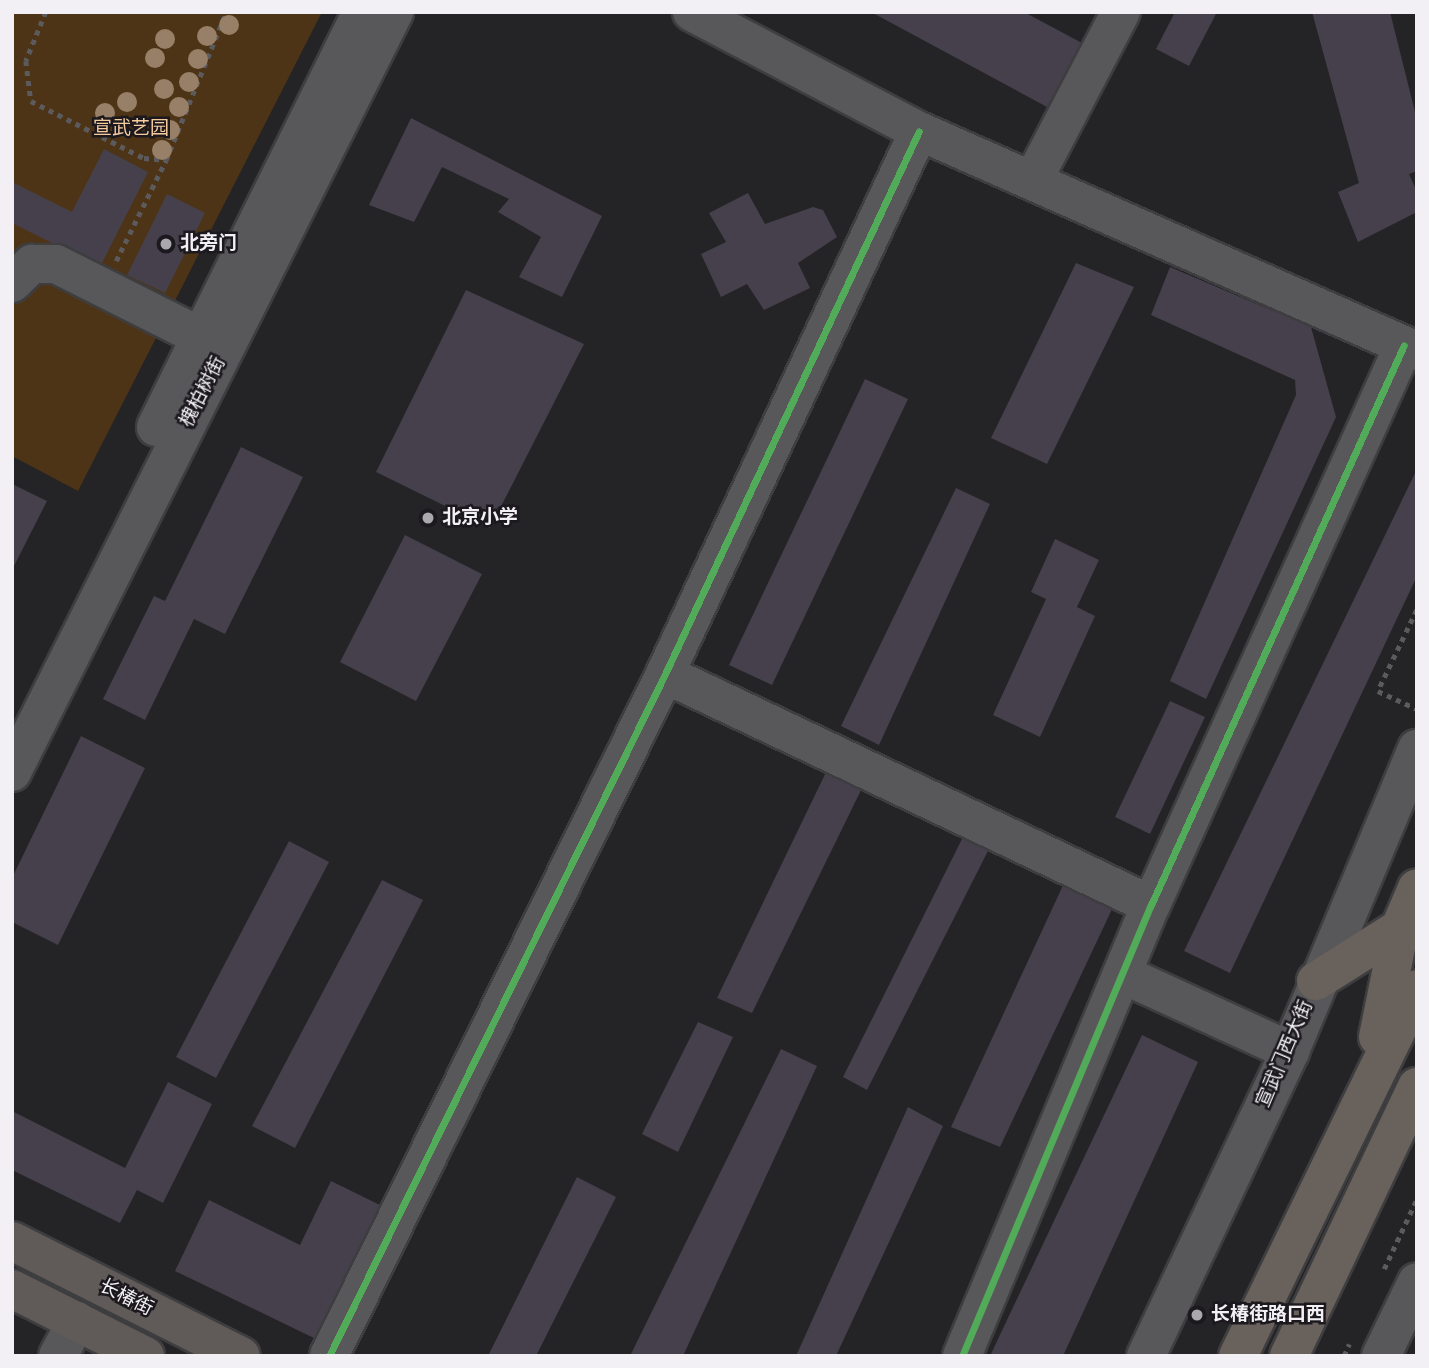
<!DOCTYPE html>
<html>
<head>
<meta charset="utf-8">
<style>
  body { margin:0 }
  #map { position:relative; width:1429px; height:1368px; overflow:hidden; background:#242326; font-family:"Source Sans 3","Noto Sans SC",sans-serif }
  div>[style] { position:absolute }
  .green>* { inset:0; background:#4d3416 }
  .building>* { inset:0; background:#45404b }
  .path>* { height:4.5px; margin-top:-2.25px; transform-origin:0; background:repeating-linear-gradient(90deg,#5b5a5d 0 5px,transparent 0 10px) }
  .roads { filter:drop-shadow(2px 0 #3e3e40) drop-shadow(-2px 0 #3e3e40) drop-shadow(0 2px #3e3e40) drop-shadow(0 -2px #3e3e40) }
  .minor>* { height:38px; margin:-19px; padding:0 19px; transform-origin:19px; border-radius:19px; background:#58575a }
  .major>* { height:38px; margin:-19px; padding:0 19px; transform-origin:19px; border-radius:19px; background:#605a58 }
  .highway>* { height:38px; margin:-19px; padding:0 19px; transform-origin:19px; border-radius:19px; background:#69615b }
  .cycleway>* { height:7px; margin:-3.5px; padding:0 3.5px; transform-origin:3.5px; border-radius:3.5px; background:#51ab58 }
  .trees>* { width:20px; height:20px; margin:-10px; border-radius:50%; background:#988068 }
  .dots>* { width:19px; height:19px; translate:-50% -50%; box-sizing:border-box; border:4px solid #1b181e; border-radius:50% }
  span { translate:-50% -50%; white-space:nowrap; text-align:center; line-height:1.15; -webkit-text-stroke:5px #1b181e; paint-order:stroke }
  .park-label { font-size:19px; color:#f6cc9e }
  .poi-label { font-size:19px; color:#f2f0f4; font-weight:700 }
  .left { translate:0 -50%; text-align:left }
  .street-label { font-size:19px; color:#f2f0f4 }
  .frame { position:absolute; inset:0; border:14px solid #f2f0f4; pointer-events:none }
</style>
</head>
<body>
<div id="map">
  <div class="green">
    <div style="clip-path:polygon(12px 12px,322px 12px,78px 491px,12px 456px)"></div>
  </div>
  <div class="building">
    <div style="clip-path:polygon(871px 12px,1024px 12px,1082px 43px,1047px 107px)"></div>
    <div style="clip-path:polygon(1175px 12px,1217px 12px,1189px 66px,1156px 49px)"></div>
    <div style="clip-path:polygon(1312px 12px,1390px 12px,1417px 120px,1417px 171px,1409px 174px,1417px 192px,1417px 212px,1358px 242px,1338px 192px,1359px 183px)"></div>
    <div style="clip-path:polygon(411px 118px,602px 216px,562px 297px,519px 277px,541px 237px,498px 212px,509px 199px,442px 167px,414px 222px,369px 205px)"></div>
    <div style="clip-path:polygon(104px 149px,148px 172px,100px 267px,12px 223px,12px 182px,72px 212px)"></div>
    <div style="clip-path:polygon(748px 193px,765px 224px,813px 207px,823px 210px,837px 237px,798px 263px,810px 288px,764px 310px,747px 284px,721px 297px,701px 254px,726px 242px,709px 213px)"></div>
    <div style="clip-path:polygon(167px 194px,205px 213px,165px 293px,127px 275px)"></div>
    <div style="clip-path:polygon(1076px 263px,1134px 287px,1047px 464px,991px 438px)"></div>
    <div style="clip-path:polygon(1170px 267px,1311px 327px,1336px 417px,1206px 699px,1170px 681px,1296px 395px,1295px 380px,1151px 315px)"></div>
    <div style="clip-path:polygon(466px 290px,584px 344px,490px 528px,376px 472px)"></div>
    <div style="clip-path:polygon(865px 379px,908px 399px,772px 685px,729px 665px)"></div>
    <div style="clip-path:polygon(241px 447px,303px 477px,225px 634px,194px 619px,145px 720px,103px 699px,154px 596px,165px 601px)"></div>
    <div style="clip-path:polygon(1417px 469px,1417px 576px,1230px 973px,1184px 951px)"></div>
    <div style="clip-path:polygon(12px 484px,47px 501px,12px 570px)"></div>
    <div style="clip-path:polygon(956px 488px,990px 504px,879px 745px,841px 726px)"></div>
    <div style="clip-path:polygon(405px 535px,482px 574px,416px 701px,340px 662px)"></div>
    <div style="clip-path:polygon(1055px 539px,1099px 560px,1077px 607px,1095px 616px,1040px 737px,993px 715px,1046px 599px,1031px 592px)"></div>
    <div style="clip-path:polygon(1170px 701px,1205px 717px,1150px 834px,1115px 817px)"></div>
    <div style="clip-path:polygon(81px 736px,145px 768px,58px 945px,12px 922px,12px 878px)"></div>
    <div style="clip-path:polygon(829px 766px,864px 784px,752px 1013px,717px 998px)"></div>
    <div style="clip-path:polygon(966px 831px,991px 845px,867px 1090px,843px 1077px)"></div>
    <div style="clip-path:polygon(289px 841px,329px 862px,216px 1078px,176px 1057px)"></div>
    <div style="clip-path:polygon(382px 880px,423px 900px,295px 1148px,252px 1126px)"></div>
    <div style="clip-path:polygon(1065px 881px,1114px 905px,1000px 1147px,951px 1127px)"></div>
    <div style="clip-path:polygon(698px 1022px,733px 1037px,678px 1152px,642px 1134px)"></div>
    <div style="clip-path:polygon(1142px 1035px,1198px 1062px,1063px 1356px,990px 1356px)"></div>
    <div style="clip-path:polygon(781px 1049px,817px 1066px,683px 1356px,630px 1356px)"></div>
    <div style="clip-path:polygon(168px 1082px,212px 1104px,163px 1203px,137px 1190px,120px 1223px,12px 1170px,12px 1111px,125px 1168px)"></div>
    <div style="clip-path:polygon(908px 1107px,943px 1126px,836px 1356px,796px 1356px)"></div>
    <div style="clip-path:polygon(577px 1177px,616px 1197px,536px 1356px,488px 1356px)"></div>
    <div style="clip-path:polygon(331px 1181px,382px 1206px,318px 1340px,175px 1271px,209px 1200px,300px 1245px)"></div>
  </div>
  <div class="path">
    <div style="left:46px;top:12px;width:53px;rotate:112.2deg"></div>
    <div style="left:26px;top:61px;width:40px;rotate:82.9deg"></div>
    <div style="left:31px;top:101px;width:127px;rotate:26.8deg"></div>
    <div style="left:144px;top:158px;width:22px;rotate:5deg"></div>
    <div style="left:116px;top:261px;width:113px;rotate:-63.7deg"></div>
    <div style="left:166px;top:160px;width:160px;rotate:-67.9deg"></div>
    <div style="left:1417px;top:610px;width:90px;rotate:115.7deg"></div>
    <div style="left:1378px;top:691px;width:43px;rotate:24.8deg"></div>
    <div style="left:1384px;top:1269px;width:77px;rotate:-64.8deg"></div>
    <div style="left:1344px;top:1356px;width:13px;rotate:-67deg"></div>
  </div>
  <div class="roads">
    <div class="minor">
      <div style="left:692px;top:12px;width:256px;rotate:27.7deg"></div>
      <div style="left:919px;top:131px;width:544px;rotate:23.83deg"></div>
      <div style="left:1033px;top:180px;width:190px;rotate:-62.4deg"></div>
      <div style="left:12px;top:283px;width:28px;rotate:-44deg"></div>
      <div style="left:32px;top:264px;width:24px"></div>
      <div style="left:56px;top:264px;width:162px;rotate:26.7deg"></div>
      <div style="left:156px;top:427px;width:463px;rotate:-63.6deg"></div>
      <div style="left:665px;top:674px;width:538px;rotate:25.42deg"></div>
      <div style="left:12px;top:772px;width:851px;rotate:-63.31deg"></div>
      <div style="left:1124px;top:975px;width:183px;rotate:24.6deg"></div>
      <div style="left:58px;top:1356px;width:40px;rotate:-62deg"></div>
      <div style="left:329px;top:1356px;width:760px;rotate:-63.77deg"></div>
      <div style="left:665px;top:674px;width:599px;rotate:-64.93deg"></div>
      <div style="left:962px;top:1356px;width:489px;rotate:-67.3deg"></div>
      <div style="left:1151px;top:905px;width:614px;rotate:-65.69deg"></div>
      <div style="left:1146px;top:1356px;width:337px;rotate:-64.7deg"></div>
      <div style="left:1290px;top:1051px;width:328px;rotate:-67.2deg"></div>
      <div style="left:1381px;top:1356px;width:82px;rotate:-64.1deg"></div>
    </div>
    <div class="major">
      <div style="left:12px;top:1241px;width:256px;rotate:26.7deg"></div>
      <div style="left:12px;top:1289px;width:149px;rotate:26.7deg"></div>
    </div>
    <div class="highway">
      <div style="left:1316px;top:981px;width:99px;rotate:-32.2deg"></div>
      <div style="left:1378px;top:1037px;width:111px;rotate:-78.6deg"></div>
      <div style="left:1400px;top:928px;width:43px;rotate:-67deg"></div>
      <div style="left:1238px;top:1356px;width:408px;rotate:-64deg"></div>
      <div style="left:1289px;top:1356px;width:298px;rotate:-64.6deg"></div>
    </div>
  </div>
  <div class="cycleway">
    <div style="left:329px;top:1356px;width:760px;rotate:-63.77deg"></div>
    <div style="left:665px;top:674px;width:599px;rotate:-64.93deg"></div>
    <div style="left:962px;top:1356px;width:489px;rotate:-67.3deg"></div>
    <div style="left:1151px;top:905px;width:614px;rotate:-65.69deg"></div>
  </div>
  <div class="trees">
    <div style="left:229px;top:25px"></div>
    <div style="left:207px;top:36px"></div>
    <div style="left:165px;top:39px"></div>
    <div style="left:155px;top:58px"></div>
    <div style="left:198px;top:59px"></div>
    <div style="left:189px;top:82px"></div>
    <div style="left:164px;top:89px"></div>
    <div style="left:127px;top:102px"></div>
    <div style="left:179px;top:107px"></div>
    <div style="left:105px;top:113px"></div>
    <div style="left:170px;top:130px"></div>
    <div style="left:162px;top:150px"></div>
  </div>
  <div class="dots">
    <div style="left:166px;top:244px;background:#aaa8ac"></div>
    <div style="left:428px;top:518px;background:#aaa8ac"></div>
    <div style="left:1197px;top:1315px;background:#aaa8ac"></div>
  </div>
  <div class="park-label">
    <span style="left:131px;top:129px">宣武艺园</span>
  </div>
  <div class="poi-label">
    <span class="left" style="left:180px;top:244px">北旁门</span>
    <span class="left" style="left:442px;top:518px">北京小学</span>
    <span class="left" style="left:1211px;top:1315px">长椿街路口西</span>
  </div>
  <div class="street-label">
    <span style="left:203px;top:392px;rotate:-63deg">槐柏树街</span>
    <span style="left:1285px;top:1054px;rotate:-67deg">宣武门西大街</span>
    <span style="left:126px;top:1298px;rotate:27deg">长椿街</span>
  </div>
  <div class="frame"></div>
</div>
</body>
</html>
